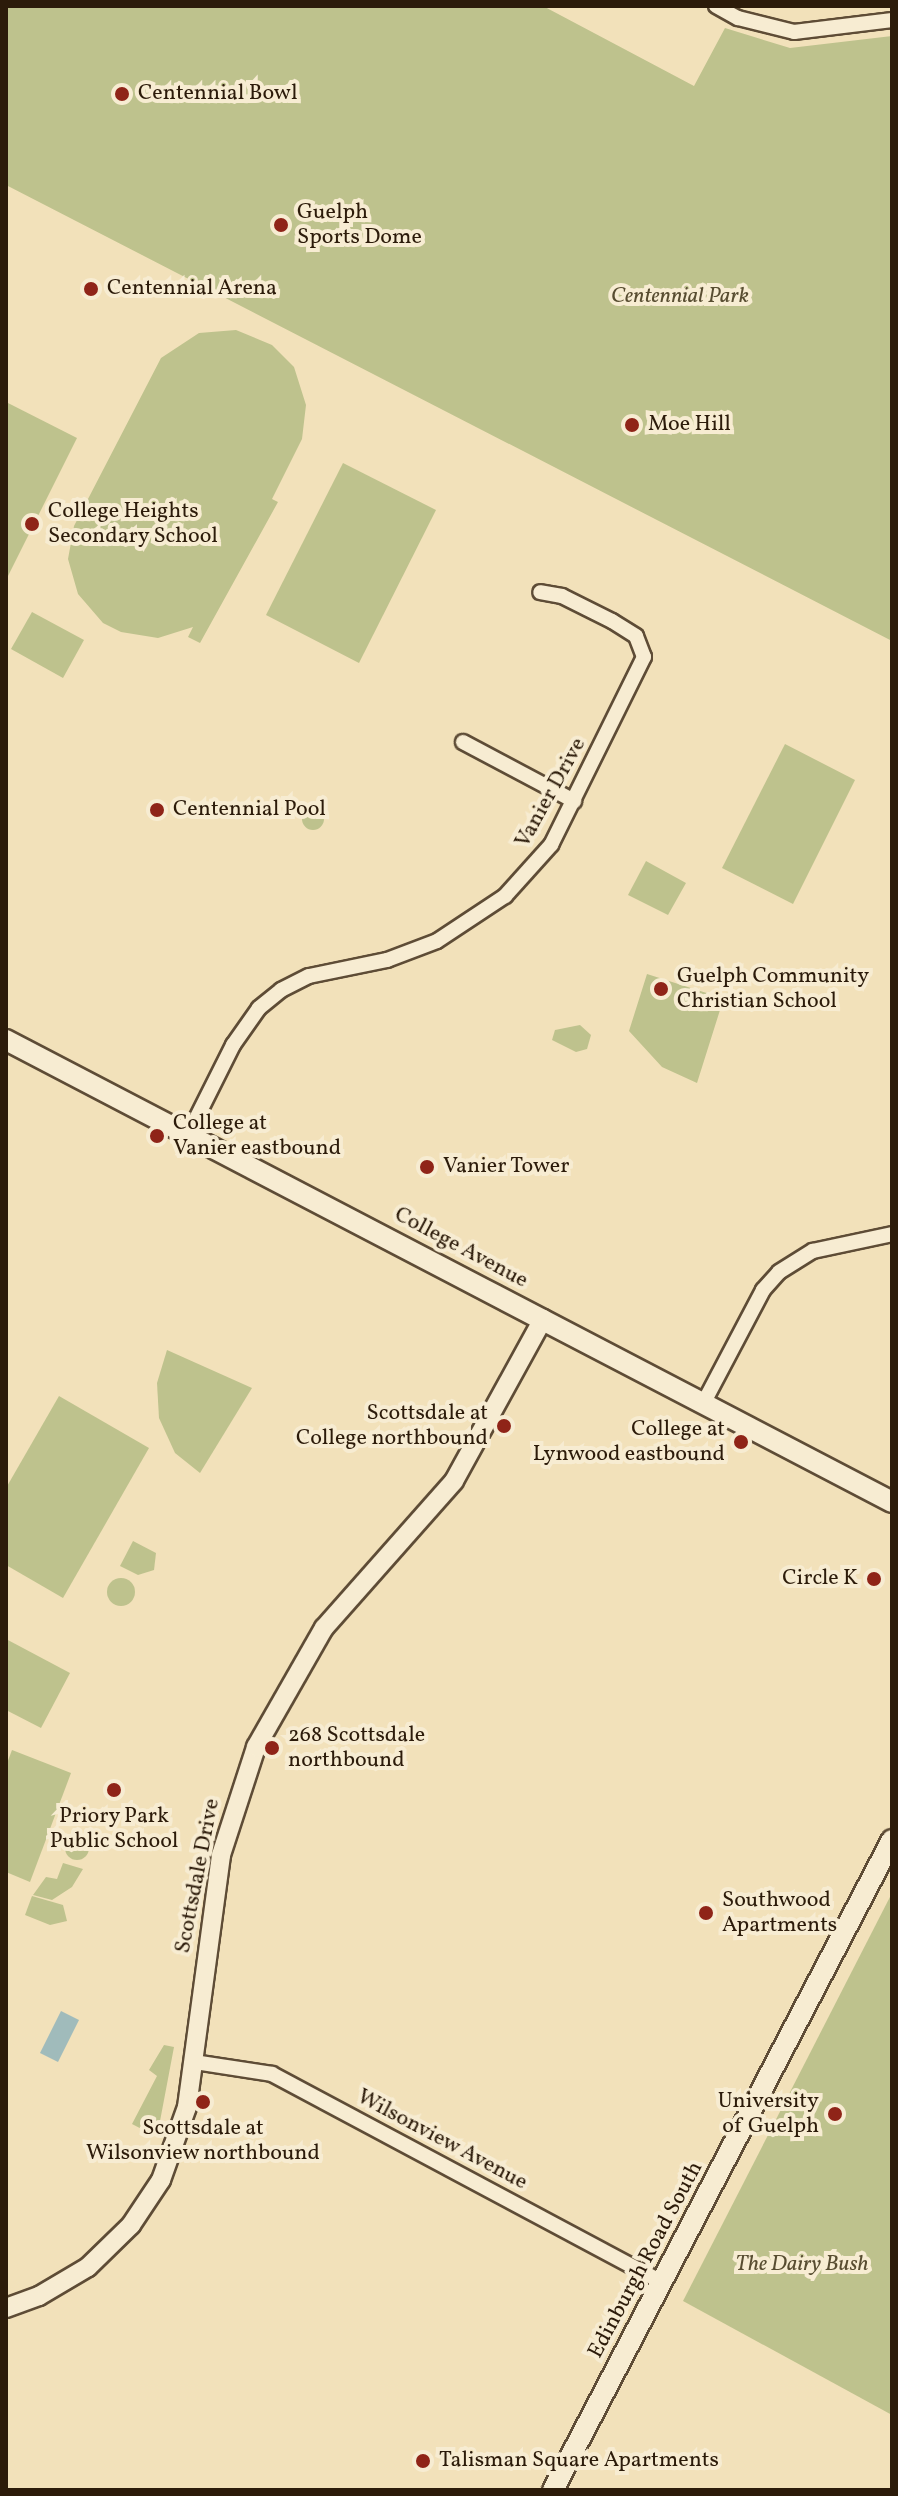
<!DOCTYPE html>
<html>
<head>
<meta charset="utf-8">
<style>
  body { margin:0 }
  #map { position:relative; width:898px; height:2496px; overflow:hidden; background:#f2e1ba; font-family:Vollkorn,serif }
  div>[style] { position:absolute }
  .green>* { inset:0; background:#bec28d }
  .round { border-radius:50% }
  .water>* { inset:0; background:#a0bbbb }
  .roads { filter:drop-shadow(2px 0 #5e4c36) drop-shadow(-2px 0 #5e4c36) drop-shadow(0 2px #5e4c36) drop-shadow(0 -2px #5e4c36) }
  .minor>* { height:14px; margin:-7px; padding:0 7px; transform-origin:7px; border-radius:7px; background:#f7ecd2 }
  .tertiary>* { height:18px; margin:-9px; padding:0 9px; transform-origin:9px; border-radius:9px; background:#f7ecd2 }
  .secondary>* { height:20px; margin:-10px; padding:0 10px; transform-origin:10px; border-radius:10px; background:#f7ecd2 }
  .dots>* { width:22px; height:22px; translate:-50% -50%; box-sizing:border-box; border:4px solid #f7ecd2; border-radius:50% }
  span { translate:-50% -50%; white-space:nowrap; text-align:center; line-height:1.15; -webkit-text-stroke:8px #f7ecd2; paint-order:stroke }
  .poi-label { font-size:22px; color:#2c1b0a }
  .left { translate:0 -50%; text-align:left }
  .right { translate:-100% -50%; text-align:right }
  .park-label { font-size:22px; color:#584d31; font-style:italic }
  .street-label { font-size:22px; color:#2c1b0a }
  .frame { position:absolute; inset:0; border:8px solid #2c1b0a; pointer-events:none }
</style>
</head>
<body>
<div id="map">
  <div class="green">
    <div style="clip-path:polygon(6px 6px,543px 6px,694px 86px,725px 28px,790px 48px,892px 36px,892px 641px,6px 185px)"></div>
    <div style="clip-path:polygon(236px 330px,272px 345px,294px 367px,306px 405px,302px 439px,272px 499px,278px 502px,200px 643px,188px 637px,193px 627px,158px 638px,121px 632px,103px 623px,78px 594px,68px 559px,74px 526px,161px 358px,199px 333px)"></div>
    <div style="clip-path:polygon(6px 402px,77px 438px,6px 580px)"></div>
    <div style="clip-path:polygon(343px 463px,436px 510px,359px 663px,266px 615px)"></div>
    <div style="clip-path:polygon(32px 612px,84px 640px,63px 678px,11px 649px)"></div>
    <div style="clip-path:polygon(785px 744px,855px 780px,793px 904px,722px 868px)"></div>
    <div class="round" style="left:302px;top:808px;width:22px;height:22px"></div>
    <div style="clip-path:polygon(646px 861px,686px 883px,668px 915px,628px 895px)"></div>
    <div style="clip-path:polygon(647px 974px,716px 996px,730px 992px,733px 1001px,720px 1010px,697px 1083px,662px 1067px,629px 1031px)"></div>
    <div style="clip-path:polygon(580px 1025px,591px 1035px,587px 1049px,576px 1052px,552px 1040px,555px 1030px)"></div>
    <div style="clip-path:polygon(167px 1350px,252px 1388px,200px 1473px,175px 1453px,159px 1418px,157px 1383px)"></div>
    <div style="clip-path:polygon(59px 1396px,149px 1448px,63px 1598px,6px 1565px,6px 1488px)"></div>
    <div style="clip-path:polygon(133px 1541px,156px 1553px,154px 1570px,138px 1575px,120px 1566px)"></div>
    <div class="round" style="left:107px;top:1578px;width:28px;height:28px"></div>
    <div style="clip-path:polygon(6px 1639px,70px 1673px,41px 1728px,6px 1710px)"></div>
    <div style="clip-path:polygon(12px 1750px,71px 1773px,30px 1882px,6px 1872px,6px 1766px)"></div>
    <div class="round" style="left:65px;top:1836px;width:24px;height:24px"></div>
    <div style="clip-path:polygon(63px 1863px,83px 1869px,72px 1887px,52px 1900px,33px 1895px,46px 1877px,57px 1879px)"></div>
    <div style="clip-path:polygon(892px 1893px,892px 2415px,683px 2301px)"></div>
    <div style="clip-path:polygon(32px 1896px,63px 1905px,67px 1921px,50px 1925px,25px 1915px)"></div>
    <div style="clip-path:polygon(164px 2045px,174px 2047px,157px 2137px,132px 2124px,157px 2076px,149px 2070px)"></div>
  </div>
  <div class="water">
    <div style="clip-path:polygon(61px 2011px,79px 2020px,58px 2062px,40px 2053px)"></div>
  </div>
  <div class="roads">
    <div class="minor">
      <div style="left:716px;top:6px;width:25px;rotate:29deg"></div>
      <div style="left:738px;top:18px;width:58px;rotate:14deg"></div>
      <div style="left:794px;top:32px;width:99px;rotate:-7deg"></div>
      <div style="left:463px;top:742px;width:126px;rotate:28deg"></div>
      <div style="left:188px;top:1135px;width:101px;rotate:-63.4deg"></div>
      <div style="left:233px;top:1045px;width:45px;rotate:-54.9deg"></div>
      <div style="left:259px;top:1008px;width:28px;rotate:-39deg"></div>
      <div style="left:281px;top:990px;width:31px;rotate:-27deg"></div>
      <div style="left:309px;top:976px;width:80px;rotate:-11.6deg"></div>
      <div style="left:387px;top:960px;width:53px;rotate:-20.8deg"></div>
      <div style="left:437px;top:941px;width:82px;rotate:-33.5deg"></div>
      <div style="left:505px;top:896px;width:69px;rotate:-48deg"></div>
      <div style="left:551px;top:845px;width:210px;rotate:-63.7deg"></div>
      <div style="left:644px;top:657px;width:22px;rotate:-111deg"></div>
      <div style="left:636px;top:636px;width:28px;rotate:-148deg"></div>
      <div style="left:612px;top:621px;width:56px;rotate:-153.4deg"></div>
      <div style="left:562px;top:596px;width:22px;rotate:-170deg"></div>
      <div style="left:703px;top:1404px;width:129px;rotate:-62.2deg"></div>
      <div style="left:763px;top:1290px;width:24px;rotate:-48deg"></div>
      <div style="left:779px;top:1272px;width:40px;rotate:-32deg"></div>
      <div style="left:813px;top:1251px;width:81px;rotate:-12.1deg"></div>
      <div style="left:194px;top:2062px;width:79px;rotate:8.7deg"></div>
      <div style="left:272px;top:2074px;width:442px;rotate:28.1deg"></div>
    </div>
    <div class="tertiary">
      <div style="left:6px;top:2308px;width:35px;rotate:-20deg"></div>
      <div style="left:39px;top:2296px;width:57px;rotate:-30.6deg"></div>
      <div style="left:88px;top:2267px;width:60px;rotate:-44.3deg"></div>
      <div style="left:131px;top:2225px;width:54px;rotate:-56.3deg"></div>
      <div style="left:161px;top:2180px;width:77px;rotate:-70.4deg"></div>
      <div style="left:187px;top:2107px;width:254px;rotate:-82.3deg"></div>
      <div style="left:221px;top:1855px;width:114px;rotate:-72deg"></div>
      <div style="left:256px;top:1747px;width:137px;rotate:-60.3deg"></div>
      <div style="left:324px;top:1628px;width:196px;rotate:-48.5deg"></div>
      <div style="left:454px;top:1481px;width:185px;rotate:-61.2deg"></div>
    </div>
    <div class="secondary">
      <div style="left:6px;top:1040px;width:999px;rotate:27.54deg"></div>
      <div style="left:553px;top:2490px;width:733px;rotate:-62.46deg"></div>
    </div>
  </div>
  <div class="dots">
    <div style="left:122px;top:94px;background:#8f2418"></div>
    <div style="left:281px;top:225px;background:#8f2418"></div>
    <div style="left:91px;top:289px;background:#8f2418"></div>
    <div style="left:632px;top:425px;background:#8f2418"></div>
    <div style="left:32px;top:524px;background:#8f2418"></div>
    <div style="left:157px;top:810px;background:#8f2418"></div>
    <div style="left:661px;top:989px;background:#8f2418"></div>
    <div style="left:157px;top:1136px;background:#8f2418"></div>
    <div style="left:427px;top:1167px;background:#8f2418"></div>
    <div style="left:504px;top:1426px;background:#8f2418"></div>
    <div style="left:741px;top:1442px;background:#8f2418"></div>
    <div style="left:874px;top:1579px;background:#8f2418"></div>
    <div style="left:272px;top:1748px;background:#8f2418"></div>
    <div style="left:114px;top:1790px;background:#8f2418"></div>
    <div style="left:706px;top:1913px;background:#8f2418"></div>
    <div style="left:203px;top:2102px;background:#8f2418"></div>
    <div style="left:835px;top:2114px;background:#8f2418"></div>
    <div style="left:423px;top:2461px;background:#8f2418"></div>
  </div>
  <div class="poi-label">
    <span class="left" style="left:138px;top:94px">Centennial Bowl</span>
    <span class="left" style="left:297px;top:225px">Guelph<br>Sports Dome</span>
    <span class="left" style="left:107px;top:289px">Centennial Arena</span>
    <span class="left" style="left:648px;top:425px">Moe Hill</span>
    <span class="left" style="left:48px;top:524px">College Heights<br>Secondary School</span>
    <span class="left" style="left:173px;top:810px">Centennial Pool</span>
    <span class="left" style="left:677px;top:989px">Guelph Community<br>Christian School</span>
    <span class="left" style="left:173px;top:1136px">College at<br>Vanier eastbound</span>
    <span class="left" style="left:443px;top:1167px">Vanier Tower</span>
    <span class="right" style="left:488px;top:1426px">Scottsdale at<br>College northbound</span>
    <span class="right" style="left:725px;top:1442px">College at<br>Lynwood eastbound</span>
    <span class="right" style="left:858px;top:1579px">Circle K</span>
    <span class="left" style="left:288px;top:1748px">268 Scottsdale<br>northbound</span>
    <span style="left:114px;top:1829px">Priory Park<br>Public School</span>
    <span class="left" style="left:722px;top:1913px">Southwood<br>Apartments</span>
    <span class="right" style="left:819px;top:2114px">University<br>of Guelph</span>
    <span style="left:203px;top:2141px">Scottsdale at<br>Wilsonview northbound</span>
    <span class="left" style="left:439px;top:2461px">Talisman Square Apartments</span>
  </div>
  <div class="park-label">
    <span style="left:680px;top:297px">Centennial Park</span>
    <span style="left:802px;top:2265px">The Dairy Bush</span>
  </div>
  <div class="street-label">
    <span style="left:551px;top:793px;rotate:-61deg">Vanier Drive</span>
    <span style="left:461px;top:1248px;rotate:28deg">College Avenue</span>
    <span style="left:198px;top:1876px;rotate:-79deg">Scottsdale Drive</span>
    <span style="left:442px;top:2140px;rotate:28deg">Wilsonview Avenue</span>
    <span style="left:646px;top:2260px;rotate:-62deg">Edinburgh Road South</span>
  </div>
  <div class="frame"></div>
</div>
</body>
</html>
